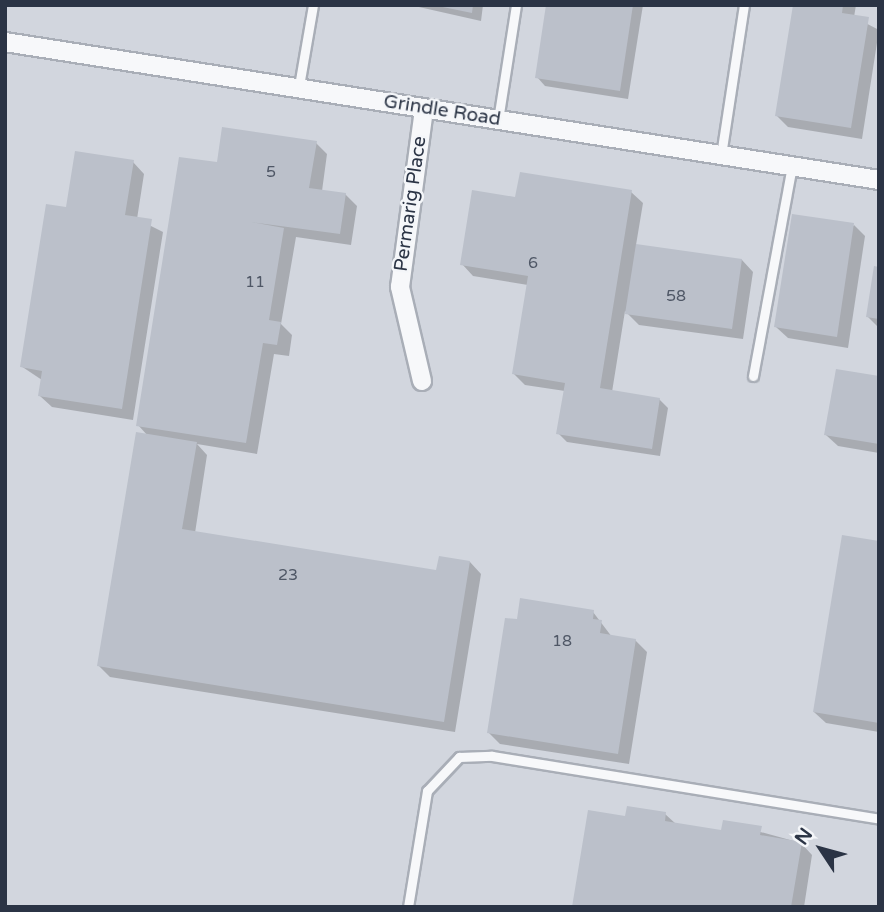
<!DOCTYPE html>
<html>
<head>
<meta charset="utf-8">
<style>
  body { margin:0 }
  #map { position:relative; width:884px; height:912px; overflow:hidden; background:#e4e7ec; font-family:"Varela Round",sans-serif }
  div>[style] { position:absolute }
  .built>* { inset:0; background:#d2d6de }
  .shadow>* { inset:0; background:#0003 }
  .building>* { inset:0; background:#bbc0ca }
  .roads { filter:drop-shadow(2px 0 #a9aeb7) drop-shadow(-2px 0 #a9aeb7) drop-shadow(0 2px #a9aeb7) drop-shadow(0 -2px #a9aeb7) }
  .service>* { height:9px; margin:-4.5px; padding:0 4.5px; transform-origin:4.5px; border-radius:4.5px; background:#f7f8fa }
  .minor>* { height:18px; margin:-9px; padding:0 9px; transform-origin:9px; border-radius:9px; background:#f7f8fa }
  span { translate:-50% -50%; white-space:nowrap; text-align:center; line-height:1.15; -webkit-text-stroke:5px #f4f6f9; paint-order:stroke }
  .number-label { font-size:16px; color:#4f5766 }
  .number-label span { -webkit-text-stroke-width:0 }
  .street-label { font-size:19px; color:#2b3445 }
  .frame { position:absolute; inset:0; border:7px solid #2b3445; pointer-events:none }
  .north { position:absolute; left:786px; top:814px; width:70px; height:70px; -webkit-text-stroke:5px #f4f6f9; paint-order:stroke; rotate:306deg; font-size:19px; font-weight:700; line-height:28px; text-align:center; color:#2b3445 }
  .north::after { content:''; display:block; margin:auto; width:24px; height:32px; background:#2b3445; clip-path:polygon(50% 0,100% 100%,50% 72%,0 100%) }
</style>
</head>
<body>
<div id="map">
  <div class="built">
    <div style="clip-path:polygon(5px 5px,879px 5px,879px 907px,5px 907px)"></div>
  </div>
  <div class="shadow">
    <div style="clip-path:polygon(410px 5px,483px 5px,481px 21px)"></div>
    <div style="clip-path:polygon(548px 5px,643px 5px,628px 99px,545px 86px,537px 77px)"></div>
    <div style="clip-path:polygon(795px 5px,856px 5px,854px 17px,879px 30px,862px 139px,788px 127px,777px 116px)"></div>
    <div style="clip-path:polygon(316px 143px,327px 154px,322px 191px,345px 194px,357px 206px,351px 245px,296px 237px,281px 324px,292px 335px,289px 356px,274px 354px,257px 454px,197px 444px,207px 455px,195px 533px,438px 572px,470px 562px,481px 574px,455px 732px,110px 677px,99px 666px,148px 436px,138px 425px,218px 164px)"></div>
    <div style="clip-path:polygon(133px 162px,144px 174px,137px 219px,163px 232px,133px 420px,52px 407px,40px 396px,42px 380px,21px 366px,68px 209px)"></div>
    <div style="clip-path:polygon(631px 192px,643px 203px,636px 245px,742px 260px,753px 272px,743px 339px,639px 325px,625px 311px,612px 392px,659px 399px,668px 408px,660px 456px,567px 442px,558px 433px,565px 391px,525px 385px,514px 374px,528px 285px,473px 276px,462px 264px,517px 199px)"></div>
    <div style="clip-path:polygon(854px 225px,865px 236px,848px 348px,788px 338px,776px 327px)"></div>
    <div style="clip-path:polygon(879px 269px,879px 328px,868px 317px)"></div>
    <div style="clip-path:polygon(879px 378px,879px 453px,838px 446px,826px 435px)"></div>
    <div style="clip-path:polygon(879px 543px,879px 732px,826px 723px,814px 712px)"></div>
    <div style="clip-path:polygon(593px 612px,612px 637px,635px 640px,647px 652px,629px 764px,500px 744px,489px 733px,518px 621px)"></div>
    <div style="clip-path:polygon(665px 814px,676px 824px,723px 832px,724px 822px,801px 843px,812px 855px,804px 907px,574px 907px,627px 818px)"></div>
  </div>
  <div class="building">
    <div style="clip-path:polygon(433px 5px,473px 5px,472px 13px)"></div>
    <div style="clip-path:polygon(546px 5px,633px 5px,620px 91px,535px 78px)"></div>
    <div style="clip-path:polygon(793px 5px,843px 5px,842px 13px,869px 17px,851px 128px,775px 116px)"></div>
    <div style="clip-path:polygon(222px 127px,317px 141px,309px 188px,346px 193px,340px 234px,251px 222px,284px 228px,269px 320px,281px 322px,277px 345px,263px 343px,246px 443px,136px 426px,179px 157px,217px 162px)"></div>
    <div style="clip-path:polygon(75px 151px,134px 160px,125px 215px,152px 219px,122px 409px,38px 396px,42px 371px,20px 367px,46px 204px,66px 207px)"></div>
    <div style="clip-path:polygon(520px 172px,632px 190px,600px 388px,660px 398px,652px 449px,556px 434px,565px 383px,512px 374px,528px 276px,460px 265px,472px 190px,515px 197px)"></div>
    <div style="clip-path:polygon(792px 214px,854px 223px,837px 337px,774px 327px)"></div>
    <div style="clip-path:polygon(636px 244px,742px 259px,732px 329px,625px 314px)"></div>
    <div style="clip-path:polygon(874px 266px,879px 267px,879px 319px,866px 317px)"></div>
    <div style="clip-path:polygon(836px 369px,879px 376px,879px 444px,824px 435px)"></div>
    <div style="clip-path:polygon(136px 432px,197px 442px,182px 529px,436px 570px,439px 556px,470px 561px,444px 722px,97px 666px)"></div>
    <div style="clip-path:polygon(842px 535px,879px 541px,879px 723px,813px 712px)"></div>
    <div style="clip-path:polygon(520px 598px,594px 610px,593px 619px,602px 620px,600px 633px,636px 639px,618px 754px,487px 733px,505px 618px,517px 619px)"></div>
    <div style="clip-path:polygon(627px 806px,666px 812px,665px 821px,721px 830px,723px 820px,762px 826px,760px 835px,802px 842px,791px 907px,572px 907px,588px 810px,625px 816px)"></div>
  </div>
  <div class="roads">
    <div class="service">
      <div style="left:299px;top:86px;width:82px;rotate:-80.2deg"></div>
      <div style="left:498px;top:120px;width:116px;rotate:-81.1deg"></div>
      <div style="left:721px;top:155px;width:152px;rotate:-81.3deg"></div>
      <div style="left:753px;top:376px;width:214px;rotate:-79.5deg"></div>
      <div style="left:408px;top:907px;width:118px;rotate:-80.7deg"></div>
      <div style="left:427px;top:791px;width:47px;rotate:-46.7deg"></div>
      <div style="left:459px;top:757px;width:33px;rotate:-2deg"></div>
      <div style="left:492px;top:756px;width:392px;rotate:9.2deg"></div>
    </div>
    <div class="minor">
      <div style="left:5px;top:42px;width:885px;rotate:8.97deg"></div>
      <div style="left:422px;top:381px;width:97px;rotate:-103.2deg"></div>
      <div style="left:400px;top:287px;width:180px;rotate:-82.3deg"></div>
    </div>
  </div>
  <div class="number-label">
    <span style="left:271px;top:172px">5</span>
    <span style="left:533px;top:263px">6</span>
    <span style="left:255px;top:282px">11</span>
    <span style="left:676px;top:296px">58</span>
    <span style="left:288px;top:575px">23</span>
    <span style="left:562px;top:641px">18</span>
  </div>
  <div class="street-label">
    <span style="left:442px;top:111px;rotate:9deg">Grindle Road</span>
    <span style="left:411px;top:204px;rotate:-82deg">Permarig Place</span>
  </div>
  <div class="frame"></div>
  <div class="north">N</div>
</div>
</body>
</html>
